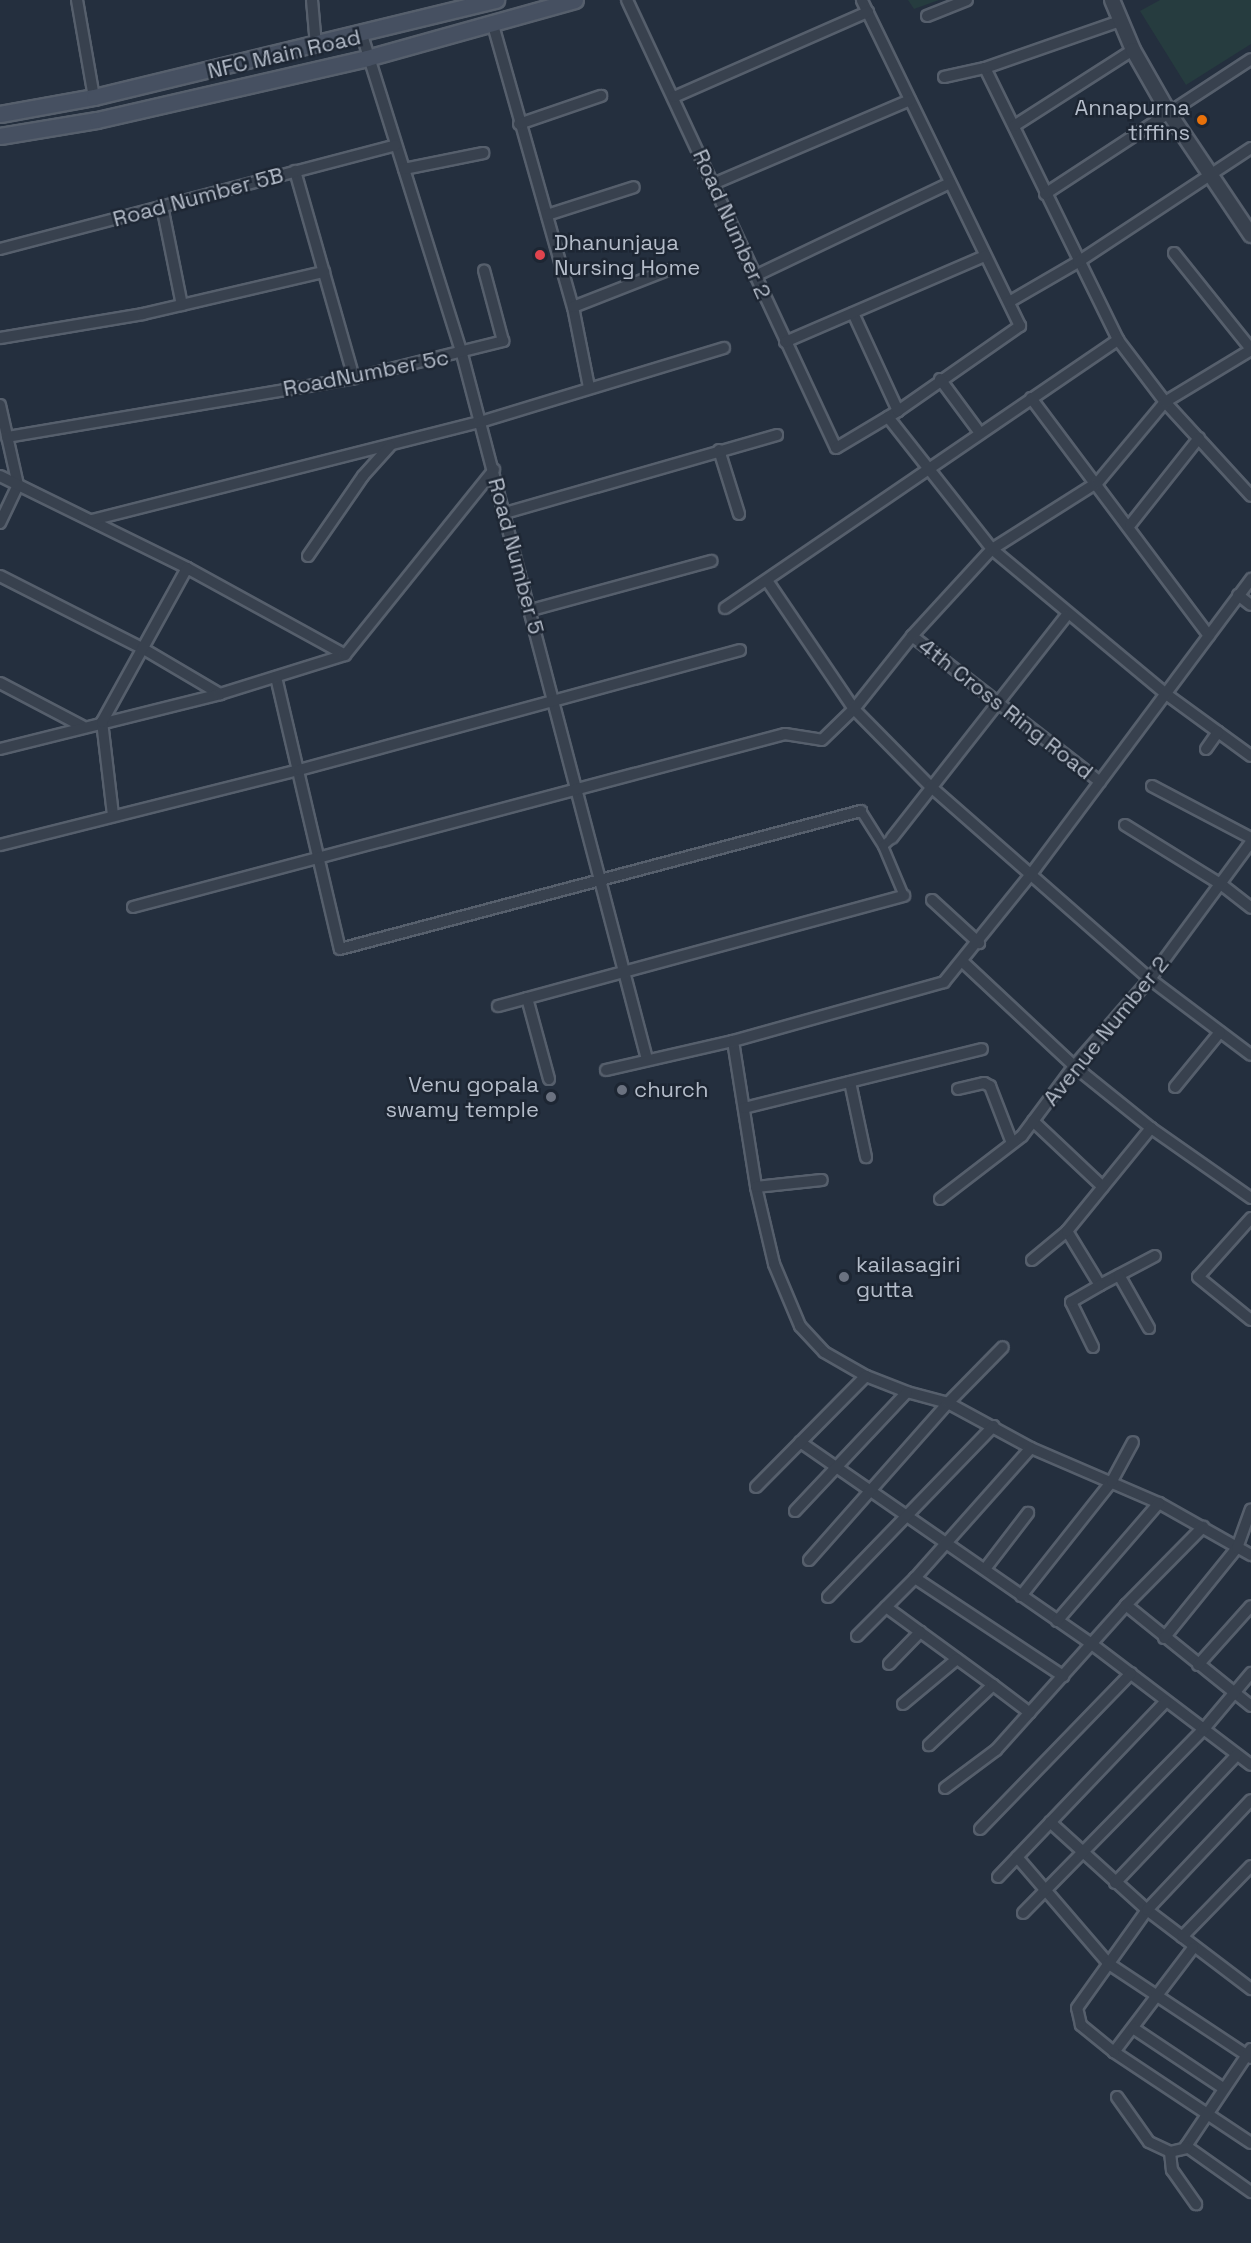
<!DOCTYPE html>
<html>
<head>
<meta charset="utf-8">
<style>
  body { margin:0 }
  #map { position:relative; width:1251px; height:2243px; overflow:hidden; background:#242f3e; font-family:"Space Grotesk",sans-serif }
  div>[style] { position:absolute }
  .green>* { inset:0; background:#263c3f }
  .roads { filter:drop-shadow(2px 0 #565f6c) drop-shadow(-2px 0 #565f6c) drop-shadow(0 2px #565f6c) drop-shadow(0 -2px #565f6c) }
  .pedestrian>* { height:8px; margin:-4px; padding:0 4px; transform-origin:4px; border-radius:4px; background:#38414e }
  .minor>* { height:10px; margin:-5px; padding:0 5px; transform-origin:5px; border-radius:5px; background:#38414e }
  .tertiary>* { height:14px; margin:-7px; padding:0 7px; transform-origin:7px; border-radius:7px; background:#38414e }
  .secondary>* { height:15px; margin:-7.5px; padding:0 7.5px; transform-origin:7.5px; border-radius:7.5px; background:#465061 }
  .dots>* { width:16px; height:16px; translate:-50% -50%; box-sizing:border-box; border:3px solid #1d2633; border-radius:50% }
  span { translate:-50% -50%; white-space:nowrap; text-align:center; line-height:1.15; -webkit-text-stroke:5px #1d2633; paint-order:stroke }
  .street-label { font-size:22px; color:#b4bcc9 }
  .poi-label { font-size:22px; color:#b4bcc9 }
  .right { translate:-100% -50%; text-align:right }
  .left { translate:0 -50%; text-align:left }
</style>
</head>
<body>
<div id="map">
  <div class="green">
    <div style="clip-path:polygon(908px 0,939px 0,914px 9px)"></div>
    <div style="clip-path:polygon(1160px 0,1251px 0,1251px 44px,1186px 85px,1140px 11px)"></div>
  </div>
  <div class="roads">
    <div class="pedestrian">
      <div style="left:861px;top:811px;width:41px;rotate:57.8deg"></div>
      <div style="left:892px;top:838px;width:12px;rotate:138deg"></div>
      <div style="left:883px;top:846px;width:54px;rotate:67.2deg"></div>
    </div>
    <div class="minor">
      <div style="left:77px;top:0;width:98px;rotate:80.1deg"></div>
      <div style="left:312px;top:0;width:46px;rotate:85deg"></div>
      <div style="left:627px;top:0;width:494px;rotate:65deg"></div>
      <div style="left:836px;top:448px;width:72px;rotate:-30.8deg"></div>
      <div style="left:898px;top:411px;width:149px;rotate:-34.9deg"></div>
      <div style="left:1020px;top:326px;width:362px;rotate:-115.9deg"></div>
      <div style="left:927px;top:16px;width:43px;rotate:-21.8deg"></div>
      <div style="left:493px;top:25px;width:293px;rotate:74.2deg"></div>
      <div style="left:573px;top:307px;width:82px;rotate:78.7deg"></div>
      <div style="left:362px;top:35px;width:334px;rotate:72.6deg"></div>
      <div style="left:462px;top:354px;width:729px;rotate:75.3deg"></div>
      <div style="left:985px;top:68px;width:303px;rotate:63.9deg"></div>
      <div style="left:1118px;top:340px;width:78px;rotate:52.8deg"></div>
      <div style="left:1165px;top:402px;width:127px;rotate:47.5deg"></div>
      <div style="left:944px;top:77px;width:42px;rotate:-12.4deg"></div>
      <div style="left:985px;top:68px;width:143px;rotate:-19.2deg"></div>
      <div style="left:674px;top:97px;width:212px;rotate:-23.7deg"></div>
      <div style="left:519px;top:124px;width:87px;rotate:-18.9deg"></div>
      <div style="left:1014px;top:126px;width:141px;rotate:-32.6deg"></div>
      <div style="left:404px;top:169px;width:81px;rotate:-11.4deg"></div>
      <div style="left:295px;top:171px;width:215px;rotate:74.1deg"></div>
      <div style="left:713px;top:184px;width:214px;rotate:-23.1deg"></div>
      <div style="left:1045px;top:194px;width:246px;rotate:-33.2deg"></div>
      <div style="left:162px;top:206px;width:101px;rotate:78.6deg"></div>
      <div style="left:547px;top:215px;width:91px;rotate:-17.8deg"></div>
      <div style="left:0;top:249px;width:409px;rotate:-14.7deg"></div>
      <div style="left:1174px;top:253px;width:123px;rotate:51.3deg"></div>
      <div style="left:755px;top:276px;width:216px;rotate:-25.5deg"></div>
      <div style="left:1009px;top:302px;width:80px;rotate:-30.1deg"></div>
      <div style="left:1078px;top:262px;width:207px;rotate:-33.4deg"></div>
      <div style="left:573px;top:307px;width:102px;rotate:-21.3deg"></div>
      <div style="left:853px;top:313px;width:108px;rotate:65.3deg"></div>
      <div style="left:0;top:338px;width:145px;rotate:-9.5deg"></div>
      <div style="left:143px;top:314px;width:186px;rotate:-13.1deg"></div>
      <div style="left:785px;top:342px;width:218px;rotate:-23.3deg"></div>
      <div style="left:940px;top:379px;width:67px;rotate:53.5deg"></div>
      <div style="left:1031px;top:398px;width:297px;rotate:53.2deg"></div>
      <div style="left:0;top:405px;width:82px;rotate:77.3deg"></div>
      <div style="left:18px;top:485px;width:42px;rotate:115.3deg"></div>
      <div style="left:888px;top:417px;width:168px;rotate:51.8deg"></div>
      <div style="left:992px;top:549px;width:226px;rotate:39.8deg"></div>
      <div style="left:1166px;top:694px;width:105px;rotate:36.1deg"></div>
      <div style="left:7px;top:437px;width:352px;rotate:-9.6deg"></div>
      <div style="left:354px;top:378px;width:154px;rotate:-13.9deg"></div>
      <div style="left:503px;top:341px;width:73px;rotate:-105deg"></div>
      <div style="left:719px;top:450px;width:67px;rotate:72.6deg"></div>
      <div style="left:0;top:476px;width:208px;rotate:26.2deg"></div>
      <div style="left:187px;top:568px;width:180px;rotate:28.8deg"></div>
      <div style="left:505px;top:513px;width:283px;rotate:-16deg"></div>
      <div style="left:92px;top:520px;width:400px;rotate:-14.2deg"></div>
      <div style="left:480px;top:422px;width:255px;rotate:-16.9deg"></div>
      <div style="left:1130px;top:525px;width:111px;rotate:-51.6deg"></div>
      <div style="left:308px;top:556px;width:97px;rotate:-55.5deg"></div>
      <div style="left:363px;top:476px;width:40px;rotate:-48deg"></div>
      <div style="left:0;top:576px;width:159px;rotate:26.9deg"></div>
      <div style="left:142px;top:648px;width:91px;rotate:30.5deg"></div>
      <div style="left:768px;top:582px;width:153px;rotate:55.9deg"></div>
      <div style="left:854px;top:709px;width:108px;rotate:45.4deg"></div>
      <div style="left:930px;top:786px;width:293px;rotate:41.3deg"></div>
      <div style="left:1150px;top:979px;width:126px;rotate:37deg"></div>
      <div style="left:1238px;top:595px;width:16px;rotate:38deg"></div>
      <div style="left:725px;top:608px;width:476px;rotate:-34.3deg"></div>
      <div style="left:531px;top:610px;width:187px;rotate:-15.2deg"></div>
      <div style="left:912px;top:636px;width:238px;rotate:37.8deg"></div>
      <div style="left:276px;top:677px;width:279px;rotate:76.8deg"></div>
      <div style="left:340px;top:949px;width:539px;rotate:-14.84deg"></div>
      <div style="left:0;top:683px;width:93px;rotate:27.7deg"></div>
      <div style="left:0;top:749px;width:227px;rotate:-14deg"></div>
      <div style="left:220px;top:694px;width:131px;rotate:-17.3deg"></div>
      <div style="left:345px;top:655px;width:238px;rotate:-51.2deg"></div>
      <div style="left:1206px;top:749px;width:21px;rotate:-55deg"></div>
      <div style="left:1152px;top:786px;width:112px;rotate:27.7deg"></div>
      <div style="left:113px;top:815px;width:94px;rotate:-96.7deg"></div>
      <div style="left:102px;top:722px;width:176px;rotate:-61.1deg"></div>
      <div style="left:1125px;top:825px;width:114px;rotate:31.7deg"></div>
      <div style="left:1222px;top:885px;width:37px;rotate:38deg"></div>
      <div style="left:892px;top:838px;width:283px;rotate:-51.9deg"></div>
      <div style="left:0;top:845px;width:308px;rotate:-14.1deg"></div>
      <div style="left:299px;top:770px;width:457px;rotate:-15.2deg"></div>
      <div style="left:932px;top:900px;width:64px;rotate:42.5deg"></div>
      <div style="left:133px;top:907px;width:675px;rotate:-14.86deg"></div>
      <div style="left:785px;top:734px;width:37px;rotate:9deg"></div>
      <div style="left:822px;top:740px;width:45px;rotate:-44.1deg"></div>
      <div style="left:854px;top:709px;width:93px;rotate:-51.5deg"></div>
      <div style="left:912px;top:636px;width:118px;rotate:-47.4deg"></div>
      <div style="left:992px;top:549px;width:125px;rotate:-32.3deg"></div>
      <div style="left:1098px;top:482px;width:104px;rotate:-50.1deg"></div>
      <div style="left:1165px;top:402px;width:100px;rotate:-31.2deg"></div>
      <div style="left:964px;top:963px;width:151px;rotate:43.1deg"></div>
      <div style="left:1074px;top:1066px;width:99px;rotate:38.8deg"></div>
      <div style="left:1151px;top:1128px;width:122px;rotate:35deg"></div>
      <div style="left:527px;top:998px;width:84px;rotate:74.8deg"></div>
      <div style="left:498px;top:1006px;width:421px;rotate:-15.2deg"></div>
      <div style="left:733px;top:1041px;width:148px;rotate:81deg"></div>
      <div style="left:756px;top:1187px;width:79px;rotate:76.8deg"></div>
      <div style="left:774px;top:1264px;width:67px;rotate:67.2deg"></div>
      <div style="left:800px;top:1326px;width:35px;rotate:47deg"></div>
      <div style="left:824px;top:1352px;width:48px;rotate:29.7deg"></div>
      <div style="left:866px;top:1376px;width:44px;rotate:21.3deg"></div>
      <div style="left:907px;top:1392px;width:42px;rotate:15deg"></div>
      <div style="left:948px;top:1403px;width:94px;rotate:28.5deg"></div>
      <div style="left:1031px;top:1448px;width:139px;rotate:23.3deg"></div>
      <div style="left:1159px;top:1503px;width:106px;rotate:29.5deg"></div>
      <div style="left:606px;top:1070px;width:130px;rotate:-12.9deg"></div>
      <div style="left:733px;top:1041px;width:219px;rotate:-15.6deg"></div>
      <div style="left:944px;top:982px;width:140px;rotate:-51.1deg"></div>
      <div style="left:1032px;top:873px;width:367px;rotate:-53.3deg"></div>
      <div style="left:850px;top:1082px;width:77px;rotate:78deg"></div>
      <div style="left:1175px;top:1087px;width:71px;rotate:-50.7deg"></div>
      <div style="left:958px;top:1089px;width:27px;rotate:-13deg"></div>
      <div style="left:984px;top:1083px;width:7px;rotate:27deg"></div>
      <div style="left:990px;top:1086px;width:61px;rotate:68.9deg"></div>
      <div style="left:744px;top:1108px;width:245px;rotate:-13.9deg"></div>
      <div style="left:1033px;top:1121px;width:96px;rotate:43.3deg"></div>
      <div style="left:756px;top:1187px;width:66px;rotate:-6.1deg"></div>
      <div style="left:940px;top:1199px;width:103px;rotate:-37.5deg"></div>
      <div style="left:1022px;top:1136px;width:87px;rotate:-53.4deg"></div>
      <div style="left:1074px;top:1066px;width:116px;rotate:-48.9deg"></div>
      <div style="left:1150px;top:979px;width:170px;rotate:-53.6deg"></div>
      <div style="left:1251px;top:1218px;width:79px;rotate:131.9deg"></div>
      <div style="left:1198px;top:1277px;width:68px;rotate:39.1deg"></div>
      <div style="left:1067px;top:1231px;width:63px;rotate:58.6deg"></div>
      <div style="left:1100px;top:1285px;width:62px;rotate:-27.8deg"></div>
      <div style="left:1032px;top:1260px;width:45px;rotate:-39.6deg"></div>
      <div style="left:1067px;top:1231px;width:133px;rotate:-50.8deg"></div>
      <div style="left:1119px;top:1275px;width:61px;rotate:60.5deg"></div>
      <div style="left:1093px;top:1347px;width:50px;rotate:-116.1deg"></div>
      <div style="left:1071px;top:1302px;width:34px;rotate:-30deg"></div>
      <div style="left:800px;top:1442px;width:356px;rotate:34.7deg"></div>
      <div style="left:1093px;top:1645px;width:198px;rotate:37.2deg"></div>
      <div style="left:756px;top:1487px;width:156px;rotate:-45.3deg"></div>
      <div style="left:795px;top:1511px;width:163px;rotate:-46.7deg"></div>
      <div style="left:809px;top:1560px;width:210px;rotate:-48.5deg"></div>
      <div style="left:948px;top:1403px;width:78px;rotate:-45.5deg"></div>
      <div style="left:985px;top:1569px;width:71px;rotate:-52.5deg"></div>
      <div style="left:915px;top:1578px;width:178px;rotate:33.5deg"></div>
      <div style="left:1021px;top:1596px;width:147px;rotate:-51.6deg"></div>
      <div style="left:1112px;top:1481px;width:44px;rotate:-61.7deg"></div>
      <div style="left:828px;top:1597px;width:238px;rotate:-45.9deg"></div>
      <div style="left:1126px;top:1605px;width:161px;rotate:38.9deg"></div>
      <div style="left:886px;top:1607px;width:132px;rotate:36.1deg"></div>
      <div style="left:993px;top:1685px;width:88px;rotate:136.8deg"></div>
      <div style="left:1057px;top:1621px;width:156px;rotate:-49.2deg"></div>
      <div style="left:857px;top:1636px;width:82px;rotate:-45deg"></div>
      <div style="left:915px;top:1578px;width:174px;rotate:-48.3deg"></div>
      <div style="left:1164px;top:1638px;width:116px;rotate:-51deg"></div>
      <div style="left:1237px;top:1548px;width:41px;rotate:-70.3deg"></div>
      <div style="left:889px;top:1664px;width:45px;rotate:-45.9deg"></div>
      <div style="left:1198px;top:1665px;width:79px;rotate:-48.1deg"></div>
      <div style="left:993px;top:1685px;width:46px;rotate:37.1deg"></div>
      <div style="left:903px;top:1704px;width:70px;rotate:-39.8deg"></div>
      <div style="left:945px;top:1788px;width:64px;rotate:-36.7deg"></div>
      <div style="left:996px;top:1750px;width:195px;rotate:-48.1deg"></div>
      <div style="left:1126px;top:1605px;width:110px;rotate:-45.4deg"></div>
      <div style="left:1050px;top:1822px;width:131px;rotate:42.2deg"></div>
      <div style="left:1147px;top:1910px;width:131px;rotate:37.2deg"></div>
      <div style="left:980px;top:1829px;width:217px;rotate:-45.9deg"></div>
      <div style="left:1017px;top:1857px;width:141px;rotate:49.3deg"></div>
      <div style="left:1109px;top:1964px;width:170px;rotate:33.5deg"></div>
      <div style="left:998px;top:1877px;width:243px;rotate:-46.3deg"></div>
      <div style="left:1115px;top:1883px;width:177px;rotate:-46.4deg"></div>
      <div style="left:1023px;top:1913px;width:257px;rotate:-45.5deg"></div>
      <div style="left:1203px;top:1730px;width:75px;rotate:-49.9deg"></div>
      <div style="left:1182px;top:1937px;width:99px;rotate:-45.8deg"></div>
      <div style="left:1193px;top:1948px;width:131px;rotate:127.2deg"></div>
      <div style="left:1114px;top:2052px;width:164px;rotate:33.6deg"></div>
      <div style="left:1133px;top:2028px;width:108px;rotate:33.7deg"></div>
      <div style="left:1251px;top:2049px;width:117px;rotate:123.8deg"></div>
      <div style="left:1186px;top:2146px;width:80px;rotate:35.3deg"></div>
      <div style="left:1114px;top:2052px;width:43px;rotate:-140.7deg"></div>
      <div style="left:1081px;top:2025px;width:17px;rotate:-103deg"></div>
      <div style="left:1077px;top:2008px;width:120px;rotate:-54.5deg"></div>
      <div style="left:1147px;top:1910px;width:151px;rotate:-46.6deg"></div>
      <div style="left:1117px;top:2097px;width:55px;rotate:54.6deg"></div>
      <div style="left:1149px;top:2142px;width:23px;rotate:25deg"></div>
      <div style="left:1170px;top:2152px;width:17px;rotate:-13deg"></div>
      <div style="left:1170px;top:2152px;width:18px;rotate:84deg"></div>
      <div style="left:1172px;top:2170px;width:42px;rotate:54.8deg"></div>
    </div>
    <div class="tertiary">
      <div style="left:1112px;top:0;width:54px;rotate:67.2deg"></div>
      <div style="left:1133px;top:50px;width:73px;rotate:60.3deg"></div>
      <div style="left:1169px;top:113px;width:147px;rotate:56.1deg"></div>
    </div>
    <div class="secondary">
      <div style="left:0;top:114px;width:96px;rotate:-10.3deg"></div>
      <div style="left:94px;top:97px;width:414px;rotate:-13.6deg"></div>
      <div style="left:0;top:136px;width:98px;rotate:-9.4deg"></div>
      <div style="left:97px;top:120px;width:277px;rotate:-12.9deg"></div>
      <div style="left:367px;top:58px;width:216px;rotate:-15.6deg"></div>
    </div>
  </div>
  <div class="dots">
    <div style="left:1202px;top:120px;background:#e8710a"></div>
    <div style="left:540px;top:255px;background:#e0444e"></div>
    <div style="left:622px;top:1090px;background:#6b7280"></div>
    <div style="left:551px;top:1097px;background:#6b7280"></div>
    <div style="left:844px;top:1277px;background:#6b7280"></div>
  </div>
  <div class="street-label">
    <span style="left:284px;top:54px;rotate:-13deg">NFC Main Road</span>
    <span style="left:198px;top:197px;rotate:-15deg">Road Number 5B</span>
    <span style="left:732px;top:224px;rotate:66deg">Road Number 2</span>
    <span style="left:366px;top:373px;rotate:-11deg">RoadNumber 5c</span>
    <span style="left:516px;top:556px;rotate:75deg">Road Number 5</span>
    <span style="left:1006px;top:709px;rotate:38deg">4th Cross Ring Road</span>
    <span style="left:1106px;top:1031px;rotate:-51deg">Avenue Number 2</span>
  </div>
  <div class="poi-label">
    <span class="right" style="left:1190px;top:120px">Annapurna<br>tiffins</span>
    <span class="left" style="left:554px;top:255px">Dhanunjaya<br>Nursing Home</span>
    <span class="right" style="left:539px;top:1097px">Venu gopala<br>swamy temple</span>
    <span class="left" style="left:634px;top:1090px">church</span>
    <span class="left" style="left:856px;top:1277px">kailasagiri<br>gutta</span>
  </div>
</div>
</body>
</html>
